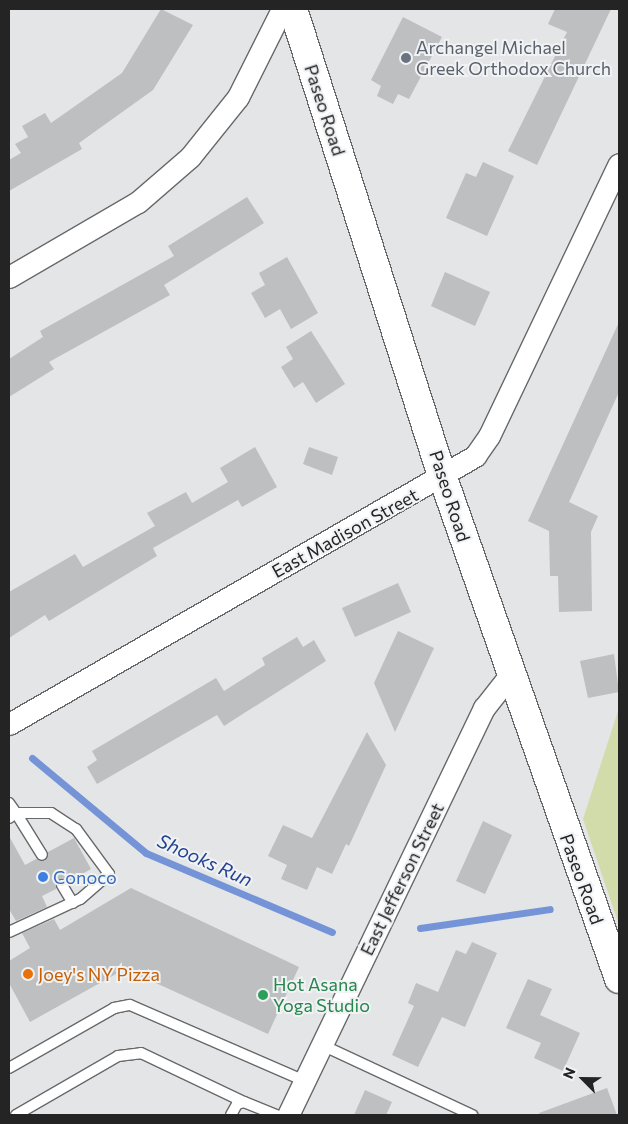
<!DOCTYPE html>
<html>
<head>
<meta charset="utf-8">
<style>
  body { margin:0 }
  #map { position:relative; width:628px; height:1124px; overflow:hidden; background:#e3e5e7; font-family:Commissioner,sans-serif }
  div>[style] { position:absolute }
  .green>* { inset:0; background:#d1dcaa }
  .stream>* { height:7px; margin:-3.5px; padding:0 3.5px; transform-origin:3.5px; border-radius:3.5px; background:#7594d8 }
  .building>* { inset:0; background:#bdbfc1 }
  .roads { filter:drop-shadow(1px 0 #67696b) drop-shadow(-1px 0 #67696b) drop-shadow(0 1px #67696b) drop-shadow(0 -1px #67696b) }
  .service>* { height:10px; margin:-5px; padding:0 5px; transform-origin:5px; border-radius:5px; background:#fff }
  .minor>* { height:21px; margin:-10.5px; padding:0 10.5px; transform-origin:10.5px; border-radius:10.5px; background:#fff }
  .secondary>* { height:28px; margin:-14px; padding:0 14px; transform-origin:14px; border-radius:14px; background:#fff }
  .dots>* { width:14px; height:14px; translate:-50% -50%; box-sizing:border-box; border:2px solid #f0f2f4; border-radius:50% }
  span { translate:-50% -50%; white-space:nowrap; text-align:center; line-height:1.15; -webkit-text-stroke:4px #f0f2f4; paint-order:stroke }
  .worship-label { font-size:18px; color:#5b616d }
  .left { translate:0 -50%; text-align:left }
  .street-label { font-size:18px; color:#242425 }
  .shop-label { font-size:18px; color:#366cbe }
  .food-label { font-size:18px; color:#c56008 }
  .leisure-label { font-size:18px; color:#27864d }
  .water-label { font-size:19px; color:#224292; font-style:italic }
  .frame { position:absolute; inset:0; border:10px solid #242425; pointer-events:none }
  .north { position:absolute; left:558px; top:1054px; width:50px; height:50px; -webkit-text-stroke:4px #f0f2f4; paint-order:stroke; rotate:293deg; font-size:14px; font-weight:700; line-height:20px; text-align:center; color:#242425 }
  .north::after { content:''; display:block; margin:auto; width:18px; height:22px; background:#242425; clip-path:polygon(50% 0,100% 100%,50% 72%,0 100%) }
</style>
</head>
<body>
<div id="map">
  <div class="green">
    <div style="clip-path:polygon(619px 708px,619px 925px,583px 819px)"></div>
  </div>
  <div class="stream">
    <div style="left:32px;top:758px;width:148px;rotate:39.8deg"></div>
    <div style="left:146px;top:853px;width:202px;rotate:23deg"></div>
    <div style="left:420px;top:928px;width:131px;rotate:-8.3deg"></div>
  </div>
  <div class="building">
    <div style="clip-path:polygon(161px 9px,193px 25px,153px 90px,79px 143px,82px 149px,9px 191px,9px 160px,21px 153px,15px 144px,28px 137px,22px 126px,45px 113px,51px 123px,122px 73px)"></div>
    <div style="clip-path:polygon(555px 9px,611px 9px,537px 165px,508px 151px,567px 32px,548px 24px)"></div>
    <div style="clip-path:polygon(403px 17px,442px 37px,409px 99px,398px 94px,393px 104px,377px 96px,381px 86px,371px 80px)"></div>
    <div style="clip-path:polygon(483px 162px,514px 176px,487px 236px,446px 218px,466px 173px,476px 177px)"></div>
    <div style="clip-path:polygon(247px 197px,264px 223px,164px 285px,170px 295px,49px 362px,54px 369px,9px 397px,9px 359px,43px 337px,40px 331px,174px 256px,168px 246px)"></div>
    <div style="clip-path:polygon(287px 257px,318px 313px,291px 329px,280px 309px,265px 318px,251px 293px,265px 285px,259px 273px)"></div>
    <div style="clip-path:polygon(445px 272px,490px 292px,475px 326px,431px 306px)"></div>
    <div style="clip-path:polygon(619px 322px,619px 392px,569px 502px,598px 516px,591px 532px,592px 611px,559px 612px,558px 576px,550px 576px,549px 531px,528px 521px)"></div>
    <div style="clip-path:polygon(311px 331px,345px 384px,316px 403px,303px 382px,294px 388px,281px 367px,293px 359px,286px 347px)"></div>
    <div style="clip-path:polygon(255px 447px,277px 487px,242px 507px,238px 500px,153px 548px,157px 556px,49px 621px,45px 615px,9px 638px,9px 592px,75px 554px,83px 567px,155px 526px,147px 513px,186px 492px,192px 503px,228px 482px,220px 468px)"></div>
    <div style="clip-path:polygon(309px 447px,338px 457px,332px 475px,303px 464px)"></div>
    <div style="clip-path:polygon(398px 583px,411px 612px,355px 637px,342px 608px)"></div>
    <div style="clip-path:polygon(398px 631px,434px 648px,395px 732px,374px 683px)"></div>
    <div style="clip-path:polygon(297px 637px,303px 647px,314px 640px,326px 661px,224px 726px,217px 715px,97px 784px,87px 767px,97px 760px,92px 751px,216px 678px,224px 691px,265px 665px,262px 658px)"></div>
    <div style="clip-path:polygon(614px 654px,619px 692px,588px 698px,580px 661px)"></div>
    <div style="clip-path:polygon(367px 732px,386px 765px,349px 846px,346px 844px,332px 874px,317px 867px,307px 890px,281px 879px,287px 865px,268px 856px,283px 825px,312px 838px)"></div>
    <div style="clip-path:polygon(483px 821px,512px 835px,485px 894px,456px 881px)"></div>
    <div style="clip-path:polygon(9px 836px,25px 865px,36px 859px,45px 861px,48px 852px,74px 838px,91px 869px,68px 882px,58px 879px,56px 889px,42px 896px,47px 907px,16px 921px,9px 909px)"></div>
    <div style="clip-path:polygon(131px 888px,299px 967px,268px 1034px,125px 969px,30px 1022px,9px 983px,9px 961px,30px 948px,22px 933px,54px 919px,60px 930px)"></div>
    <div style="clip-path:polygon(472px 942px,497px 953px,465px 1027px,442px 1017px,418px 1067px,392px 1055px,414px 1006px,408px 1003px,416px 983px,438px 992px,456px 950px,466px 954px)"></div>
    <div style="clip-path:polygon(528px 979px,552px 989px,540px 1015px,580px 1033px,563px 1071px,534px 1058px,541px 1043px,506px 1028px)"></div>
    <div style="clip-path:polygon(607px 1088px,617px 1115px,540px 1115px,539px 1113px)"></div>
    <div style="clip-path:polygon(365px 1090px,392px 1102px,386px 1115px,354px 1115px)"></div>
  </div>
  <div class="roads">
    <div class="service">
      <div style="left:9px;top:803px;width:12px;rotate:55deg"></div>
      <div style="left:16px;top:813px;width:35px"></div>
      <div style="left:51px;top:813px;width:30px;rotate:33deg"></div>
      <div style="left:76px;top:829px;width:56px;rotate:53.7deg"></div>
      <div style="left:109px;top:874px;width:38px;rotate:139deg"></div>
      <div style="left:80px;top:899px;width:78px;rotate:155.1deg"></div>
      <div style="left:9px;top:818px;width:9px;rotate:-36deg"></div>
      <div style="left:16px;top:813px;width:49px;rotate:58.2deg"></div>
      <div style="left:62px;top:885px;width:21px;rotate:59deg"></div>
      <div style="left:322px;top:1045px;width:166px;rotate:25deg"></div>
      <div style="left:9px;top:1068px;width:121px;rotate:-29.7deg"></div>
      <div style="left:114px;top:1008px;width:16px;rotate:-11deg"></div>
      <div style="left:130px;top:1005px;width:191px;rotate:23.5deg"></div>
      <div style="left:16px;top:1115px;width:118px;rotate:-30deg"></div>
      <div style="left:118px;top:1056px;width:23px;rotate:-7deg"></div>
      <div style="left:141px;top:1053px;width:114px;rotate:25.4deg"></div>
      <div style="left:231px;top:1115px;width:13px;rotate:-61deg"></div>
      <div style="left:237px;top:1104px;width:7px;rotate:-16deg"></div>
      <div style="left:244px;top:1102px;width:35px;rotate:22deg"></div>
    </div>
    <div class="minor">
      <div style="left:9px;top:277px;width:149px;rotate:-30.2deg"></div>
      <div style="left:138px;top:202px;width:69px;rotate:-40.9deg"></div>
      <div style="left:190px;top:157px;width:77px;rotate:-51.3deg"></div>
      <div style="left:238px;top:97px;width:98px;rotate:-63.4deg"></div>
      <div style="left:9px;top:724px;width:538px;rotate:-29.9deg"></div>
      <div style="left:475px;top:456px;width:24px;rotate:-55deg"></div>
      <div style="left:489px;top:436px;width:301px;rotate:-64.5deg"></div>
      <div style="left:288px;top:1115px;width:452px;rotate:-64.3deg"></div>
      <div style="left:484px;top:708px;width:42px;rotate:-51.8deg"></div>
    </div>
    <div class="secondary">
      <div style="left:293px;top:9px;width:492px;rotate:72.3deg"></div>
      <div style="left:443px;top:478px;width:531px;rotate:70.64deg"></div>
    </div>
  </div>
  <div class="dots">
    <div style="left:406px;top:58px;background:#6b7280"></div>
    <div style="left:43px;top:877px;background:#3f7fe0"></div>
    <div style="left:28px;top:974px;background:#e8710a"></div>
    <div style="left:263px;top:995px;background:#2e9e5b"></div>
  </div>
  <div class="worship-label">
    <span class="left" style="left:416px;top:58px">Archangel Michael<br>Greek Orthodox Church</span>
  </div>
  <div class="street-label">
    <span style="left:325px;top:110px;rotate:72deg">Paseo Road</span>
    <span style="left:450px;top:496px;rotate:72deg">Paseo Road</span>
    <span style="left:345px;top:533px;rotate:-29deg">East Madison Street</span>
    <span style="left:402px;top:879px;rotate:-64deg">East Jefferson Street</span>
    <span style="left:582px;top:879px;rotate:70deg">Paseo Road</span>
  </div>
  <div class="shop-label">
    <span class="left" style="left:53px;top:877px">Conoco</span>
  </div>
  <div class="food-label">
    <span class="left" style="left:38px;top:974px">Joey's NY Pizza</span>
  </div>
  <div class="leisure-label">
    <span class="left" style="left:273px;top:995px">Hot Asana<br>Yoga Studio</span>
  </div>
  <div class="water-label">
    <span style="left:205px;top:860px;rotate:24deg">Shooks Run</span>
  </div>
  <div class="frame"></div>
  <div class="north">N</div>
</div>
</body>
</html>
